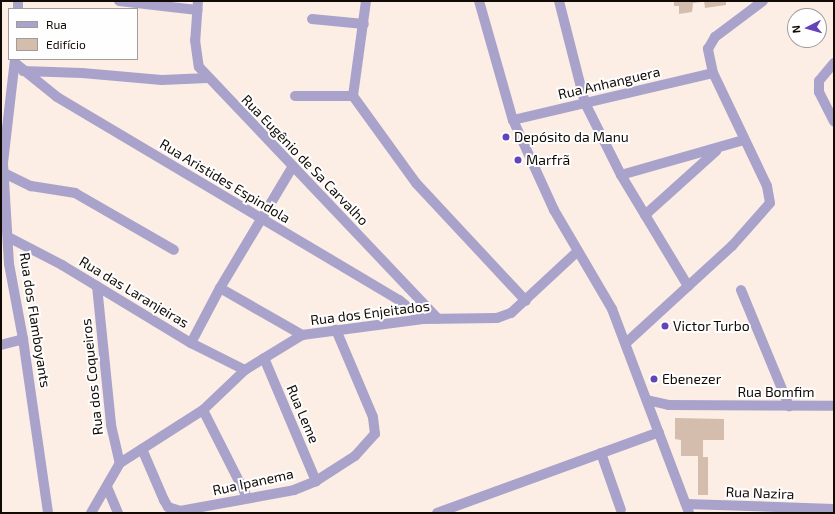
<!DOCTYPE html>
<html>
<head>
<meta charset="utf-8">
<style>
  body { margin:0 }
  #map { position:relative; width:835px; height:514px; overflow:hidden; background:#fceee4; font-family:"Exo 2",sans-serif }
  div>[style] { position:absolute }
  .building>* { inset:0; background:#d4bdad }
  .minor>* { height:10px; margin:-5px; padding:0 5px; transform-origin:5px; border-radius:5px; background:#a9a3cc }
  .dots>* { width:11px; height:11px; translate:-50% -50%; box-sizing:border-box; border:2px solid #fefefe; border-radius:50% }
  span { translate:-50% -50%; white-space:nowrap; text-align:center; line-height:1.15; -webkit-text-stroke:4px #fefefe; paint-order:stroke }
  .street-label { font-size:14px; color:#110a05 }
  .poi-label { font-size:14px; color:#110a05 }
  .left { translate:0 -50%; text-align:left }
  .frame { position:absolute; inset:0; border:2px solid #110a05; pointer-events:none }
  .legend { position:absolute; left:8px; top:8px; width:130px; height:52px; box-sizing:border-box; background:#fefefe; border:1px solid #9f9c9a; margin:0; padding:5px 7px; list-style:none; font-size:12px; color:#110a05 }
  .legend li { display:flex; align-items:center; gap:8px; height:20px }
  .legend b { width:20px; border:1px solid #9f9c9a }
  .north { position:absolute; left:787px; top:8px; width:40px; height:40px; box-sizing:border-box; background:#fefefe; border:1px solid #9f9c9a; border-radius:50%; rotate:264deg; font-size:11px; font-weight:700; line-height:16px; text-align:center; color:#110a05 }
  .north::after { content:''; display:block; margin:auto; width:14px; height:18px; background:#6542ba; clip-path:polygon(50% 0,100% 100%,50% 72%,0 100%) }
</style>
</head>
<body>
<div id="map">
  <div class="building">
    <div style="clip-path:polygon(674px 1px,701px 1px,701px 2px,693px 3px,692px 12px,679px 14px,679px 6px,674px 6px)"></div>
    <div style="clip-path:polygon(704px 1px,726px 1px,726px 5px,705px 8px)"></div>
    <div style="clip-path:polygon(675px 418px,724px 419px,724px 440px,703px 440px,703px 457px,708px 457px,708px 495px,698px 495px,698px 456px,681px 456px,681px 440px,675px 439px)"></div>
  </div>
  <div class="minor">
    <div style="left:119px;top:1px;width:79px;rotate:6.6deg"></div>
    <div style="left:198px;top:1px;width:39px;rotate:94deg"></div>
    <div style="left:195px;top:40px;width:27px;rotate:82deg"></div>
    <div style="left:199px;top:67px;width:347px;rotate:46.5deg"></div>
    <div style="left:366px;top:1px;width:96px;rotate:97.8deg"></div>
    <div style="left:353px;top:96px;width:107px;rotate:54.1deg"></div>
    <div style="left:416px;top:183px;width:161px;rotate:47deg"></div>
    <div style="left:479px;top:1px;width:124px;rotate:74.1deg"></div>
    <div style="left:513px;top:120px;width:99px;rotate:65.5deg"></div>
    <div style="left:554px;top:210px;width:115px;rotate:59.6deg"></div>
    <div style="left:612px;top:309px;width:218px;rotate:69.3deg"></div>
    <div style="left:559px;top:1px;width:105px;rotate:75.7deg"></div>
    <div style="left:585px;top:103px;width:80px;rotate:63.4deg"></div>
    <div style="left:621px;top:175px;width:130px;rotate:58.9deg"></div>
    <div style="left:18px;top:9px;width:8px;rotate:-90deg"></div>
    <div style="left:312px;top:19px;width:52px;rotate:5.5deg"></div>
    <div style="left:15px;top:59px;width:105px;rotate:96.6deg"></div>
    <div style="left:3px;top:163px;width:101px;rotate:86.6deg"></div>
    <div style="left:9px;top:264px;width:76px;rotate:79.4deg"></div>
    <div style="left:23px;top:339px;width:176px;rotate:81.8deg"></div>
    <div style="left:15px;top:63px;width:54px;rotate:39deg"></div>
    <div style="left:57px;top:97px;width:398px;rotate:30.7deg"></div>
    <div style="left:399px;top:300px;width:31px;rotate:38deg"></div>
    <div style="left:834px;top:63px;width:23px;rotate:130deg"></div>
    <div style="left:819px;top:81px;width:11px;rotate:90deg"></div>
    <div style="left:819px;top:92px;width:33px;rotate:63deg"></div>
    <div style="left:23px;top:71px;width:59px;rotate:1.9deg"></div>
    <div style="left:82px;top:73px;width:80px;rotate:5deg"></div>
    <div style="left:162px;top:80px;width:46px;rotate:-2.5deg"></div>
    <div style="left:295px;top:96px;width:58px"></div>
    <div style="left:513px;top:120px;width:205px;rotate:-13.2deg"></div>
    <div style="left:4px;top:173px;width:30px;rotate:26deg"></div>
    <div style="left:31px;top:186px;width:45px;rotate:9deg"></div>
    <div style="left:75px;top:193px;width:114px;rotate:29.9deg"></div>
    <div style="left:621px;top:175px;width:128px;rotate:-15.9deg"></div>
    <div style="left:645px;top:215px;width:96px;rotate:-42deg"></div>
    <div style="left:10px;top:238px;width:59px;rotate:27.4deg"></div>
    <div style="left:62px;top:265px;width:151px;rotate:31.2deg"></div>
    <div style="left:191px;top:343px;width:60px;rotate:26.6deg"></div>
    <div style="left:97px;top:286px;width:140px;rotate:84.2deg"></div>
    <div style="left:111px;top:425px;width:39px;rotate:77deg"></div>
    <div style="left:220px;top:288px;width:95px;rotate:29.8deg"></div>
    <div style="left:741px;top:290px;width:126px;rotate:67.5deg"></div>
    <div style="left:191px;top:343px;width:62px;rotate:-62.2deg"></div>
    <div style="left:220px;top:288px;width:142px;rotate:-59.1deg"></div>
    <div style="left:626px;top:343px;width:144px;rotate:-42.5deg"></div>
    <div style="left:732px;top:246px;width:57px;rotate:-48.5deg"></div>
    <div style="left:770px;top:203px;width:17px;rotate:-100deg"></div>
    <div style="left:767px;top:186px;width:125px;rotate:-115.5deg"></div>
    <div style="left:713px;top:73px;width:25px;rotate:-102deg"></div>
    <div style="left:708px;top:49px;width:14px;rotate:-60deg"></div>
    <div style="left:715px;top:37px;width:60px;rotate:-36.9deg"></div>
    <div style="left:1px;top:345px;width:23px;rotate:-15deg"></div>
    <div style="left:264px;top:358px;width:134px;rotate:67.1deg"></div>
    <div style="left:647px;top:400px;width:22px;rotate:13deg"></div>
    <div style="left:668px;top:405px;width:166px;rotate:0.3deg"></div>
    <div style="left:203px;top:410px;width:97px;rotate:63.2deg"></div>
    <div style="left:142px;top:449px;width:56px;rotate:66.7deg"></div>
    <div style="left:164px;top:500px;width:8px;rotate:60deg"></div>
    <div style="left:168px;top:507px;width:13px;rotate:18deg"></div>
    <div style="left:180px;top:511px;width:116px;rotate:-10.4deg"></div>
    <div style="left:294px;top:490px;width:24px;rotate:-22deg"></div>
    <div style="left:316px;top:481px;width:46px;rotate:-32.7deg"></div>
    <div style="left:355px;top:456px;width:30px;rotate:-48deg"></div>
    <div style="left:375px;top:434px;width:17px;rotate:-97deg"></div>
    <div style="left:373px;top:417px;width:95px;rotate:-113deg"></div>
    <div style="left:601px;top:453px;width:60px;rotate:70.7deg"></div>
    <div style="left:107px;top:487px;width:28px;rotate:67deg"></div>
    <div style="left:686px;top:504px;width:148px;rotate:1.9deg"></div>
    <div style="left:91px;top:513px;width:58px;rotate:-59.9deg"></div>
    <div style="left:120px;top:463px;width:98px;rotate:-32.6deg"></div>
    <div style="left:203px;top:410px;width:58px;rotate:-43.6deg"></div>
    <div style="left:245px;top:370px;width:67px;rotate:-31.6deg"></div>
    <div style="left:302px;top:335px;width:122px;rotate:-7.5deg"></div>
    <div style="left:423px;top:319px;width:74px;rotate:-0.8deg"></div>
    <div style="left:497px;top:318px;width:15px;rotate:-20deg"></div>
    <div style="left:511px;top:313px;width:91px;rotate:-42.8deg"></div>
    <div style="left:437px;top:513px;width:236px;rotate:-20deg"></div>
  </div>
  <div class="dots">
    <div style="left:506px;top:137px;background:#6542ba"></div>
    <div style="left:518px;top:160px;background:#6542ba"></div>
    <div style="left:665px;top:326px;background:#6542ba"></div>
    <div style="left:654px;top:379px;background:#6542ba"></div>
  </div>
  <div class="street-label">
    <span style="left:609px;top:83px;rotate:-13deg">Rua Anhanguera</span>
    <span style="left:305px;top:160px;rotate:46deg">Rua Eugênio de Sa Carvalho</span>
    <span style="left:225px;top:181px;rotate:31deg">Rua Aristides Espindola</span>
    <span style="left:134px;top:292px;rotate:31deg">Rua das Laranjeiras</span>
    <span style="left:370px;top:313px;rotate:-7deg">Rua dos Enjeitados</span>
    <span style="left:35px;top:320px;rotate:81deg">Rua dos Flamboyants</span>
    <span style="left:92px;top:377px;rotate:-96deg">Rua dos Coqueiros</span>
    <span style="left:776px;top:392px">Rua Bomfim</span>
    <span style="left:303px;top:414px;rotate:67deg">Rua Leme</span>
    <span style="left:253px;top:482px;rotate:-12deg">Rua Ipanema</span>
    <span style="left:760px;top:493px;rotate:2deg">Rua Nazira</span>
  </div>
  <div class="poi-label">
    <span class="left" style="left:514px;top:137px">Depósito da Manu</span>
    <span class="left" style="left:526px;top:160px">Marfrã</span>
    <span class="left" style="left:673px;top:326px">Victor Turbo</span>
    <span class="left" style="left:662px;top:379px">Ebenezer</span>
  </div>
  <div class="frame"></div>
  <ul class="legend">
  <li><b style="height:5px;background:#a9a3cc"></b>Rua</li>
  <li><b style="height:11px;background:#d4bdad"></b>Edifício</li>
  </ul>
  <div class="north">N</div>
</div>
</body>
</html>
